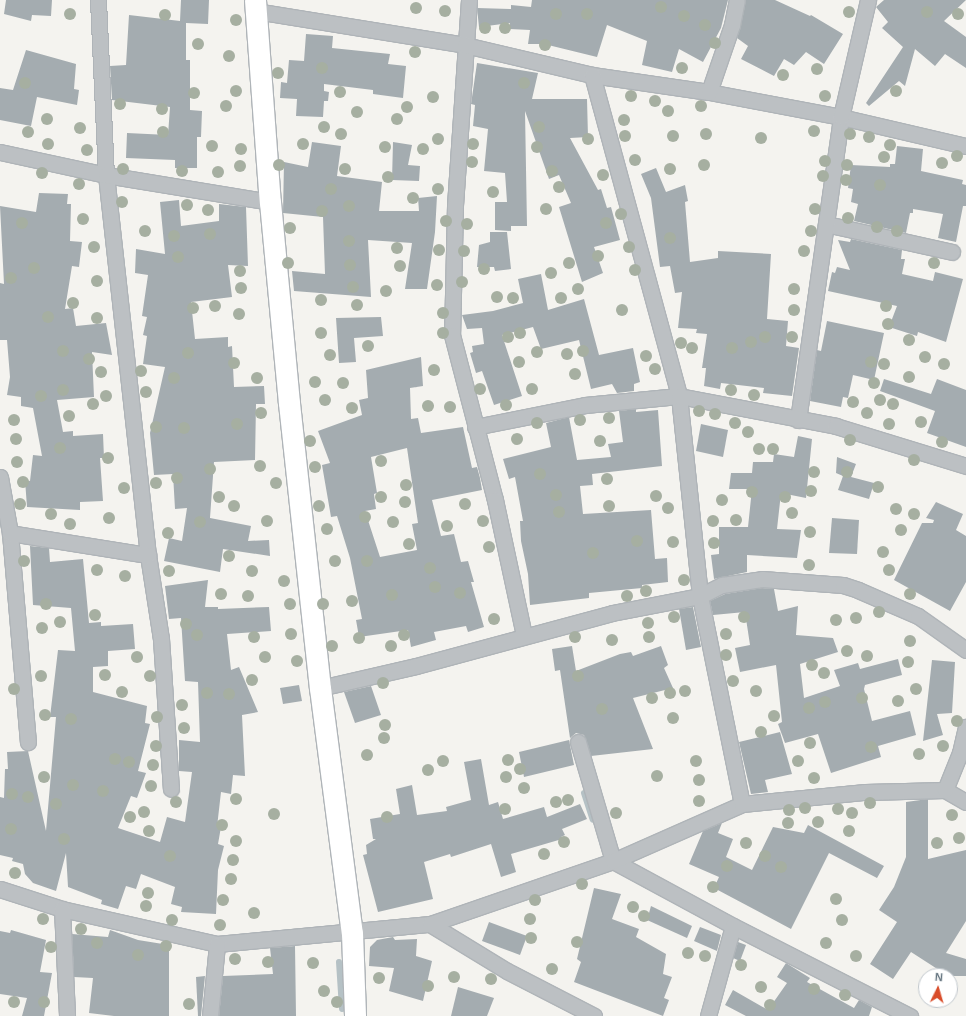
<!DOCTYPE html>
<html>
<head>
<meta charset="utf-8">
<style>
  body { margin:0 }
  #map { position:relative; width:966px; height:1016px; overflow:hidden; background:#f4f3ef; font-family:Helvetica,sans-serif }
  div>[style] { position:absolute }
  .stream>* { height:6px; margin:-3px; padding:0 3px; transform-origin:3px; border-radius:3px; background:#b5c1c5 }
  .building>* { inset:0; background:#a4acb0 }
  .roads { filter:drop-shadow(1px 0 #afb4b8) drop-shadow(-1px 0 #afb4b8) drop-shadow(0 1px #afb4b8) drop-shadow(0 -1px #afb4b8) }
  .street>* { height:15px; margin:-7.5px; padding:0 7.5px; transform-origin:7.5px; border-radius:7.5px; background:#bcc0c3 }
  .secondary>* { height:21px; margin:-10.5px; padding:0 10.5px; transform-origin:10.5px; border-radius:10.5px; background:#fff }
  .trees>* { width:12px; height:12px; margin:-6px; border-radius:50%; background:#a6afa1 }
  span { translate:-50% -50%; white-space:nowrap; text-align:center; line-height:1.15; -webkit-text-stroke:4px #fff; paint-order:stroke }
  .north { position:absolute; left:918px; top:968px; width:40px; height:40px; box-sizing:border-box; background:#fff; border:1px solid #c1c7cc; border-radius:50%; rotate:5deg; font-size:11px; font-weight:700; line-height:16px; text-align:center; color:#64747f }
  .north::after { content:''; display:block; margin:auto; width:14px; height:18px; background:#d94d2a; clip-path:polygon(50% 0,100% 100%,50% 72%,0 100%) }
</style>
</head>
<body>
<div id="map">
  <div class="stream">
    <div style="left:584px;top:793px;width:28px;rotate:72deg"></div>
    <div style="left:339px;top:962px;width:47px;rotate:86.3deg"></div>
  </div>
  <div class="building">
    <div style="clip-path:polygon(6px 0,52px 0,51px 16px,32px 15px,31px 21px,4px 14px)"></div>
    <div style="clip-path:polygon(181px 0,209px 0,208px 24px,186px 23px,186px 60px,190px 60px,190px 110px,202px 111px,201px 137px,197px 137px,197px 168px,175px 168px,175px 160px,126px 158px,127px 133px,168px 135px,170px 107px,112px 100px,110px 66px,126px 65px,129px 15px,180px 21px)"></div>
    <div style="clip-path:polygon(532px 0,728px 0,721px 28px,703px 62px,679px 49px,672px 72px,642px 65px,647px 41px,607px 25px,597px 57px,544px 44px,528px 44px,530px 30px,510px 29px,510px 23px,479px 27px,477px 8px,511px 9px,511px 5px,531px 7px)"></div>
    <div style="clip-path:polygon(746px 0,775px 0,810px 16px,811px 15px,843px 34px,824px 64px,806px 52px,794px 65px,784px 59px,774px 76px,741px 59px,748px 46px,737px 38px)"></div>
    <div style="clip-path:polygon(884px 0,966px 0,944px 21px,966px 37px,966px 68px,945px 54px,935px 66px,915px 49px,905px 86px,899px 81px,869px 106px,866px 103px,903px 47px,882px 28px,888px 22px,876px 7px)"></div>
    <div style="clip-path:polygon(306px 34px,333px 36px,332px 48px,390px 54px,388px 64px,406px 66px,403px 98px,373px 94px,373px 90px,324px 84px,324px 91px,329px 92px,328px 101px,324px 101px,323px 117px,296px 116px,297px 99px,280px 98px,281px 82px,287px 83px,289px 60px,304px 61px)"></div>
    <div style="clip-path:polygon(26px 50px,76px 64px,74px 89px,79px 90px,77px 105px,37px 97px,31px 126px,0 120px,0 88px,13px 90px)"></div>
    <div style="clip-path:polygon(477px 63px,538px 73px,532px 99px,587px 99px,588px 137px,570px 138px,598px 190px,601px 189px,607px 208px,611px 207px,620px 240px,594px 247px,603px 273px,582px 282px,559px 207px,571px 203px,559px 175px,549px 179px,525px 111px,527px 226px,511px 226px,511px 231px,495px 230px,495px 202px,507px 202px,505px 173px,484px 171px,488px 129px,473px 126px,475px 105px,471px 104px)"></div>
    <div style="clip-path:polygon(312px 142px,341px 146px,337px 176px,382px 182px,379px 211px,419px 211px,418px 198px,437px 196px,435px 232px,427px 289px,405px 289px,412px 243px,368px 240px,371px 297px,294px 291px,292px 271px,325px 274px,323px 217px,283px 213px,284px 162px,308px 167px)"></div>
    <div style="clip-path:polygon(393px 142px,412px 145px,408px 165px,420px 166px,419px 181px,392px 180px)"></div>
    <div style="clip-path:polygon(897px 146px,923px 149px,921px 171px,963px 180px,962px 184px,966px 185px,966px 206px,963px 206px,956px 242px,938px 238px,943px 214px,913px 209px,913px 213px,910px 213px,906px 233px,854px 221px,858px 204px,851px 202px,853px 189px,848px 188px,851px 165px,890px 167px,890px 164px,895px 164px)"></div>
    <div style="clip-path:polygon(656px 168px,666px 192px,685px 185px,688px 201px,685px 202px,690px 262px,718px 258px,718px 251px,771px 254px,767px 319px,788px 321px,786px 346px,799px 348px,792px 396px,763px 393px,764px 388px,721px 383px,720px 389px,704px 386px,706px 368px,702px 368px,707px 334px,696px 333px,697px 329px,678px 328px,682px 292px,675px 293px,670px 266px,660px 267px,651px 198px,641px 174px)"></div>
    <div style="clip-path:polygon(39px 193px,68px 194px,67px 204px,71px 204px,70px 241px,82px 242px,79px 267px,72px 266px,65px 309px,73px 308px,76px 326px,106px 323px,112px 355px,92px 352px,94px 397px,57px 400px,63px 432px,73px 431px,73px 436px,103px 434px,104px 458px,100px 458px,103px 501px,80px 502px,80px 510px,27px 507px,25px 480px,30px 481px,33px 455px,42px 456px,33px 408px,21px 406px,21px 397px,7px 395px,10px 377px,7px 340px,0 340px,0 283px,4px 284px,0 206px,36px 212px)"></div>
    <div style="clip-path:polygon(179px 200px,181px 226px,219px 221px,219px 204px,246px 207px,248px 266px,228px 265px,232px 297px,191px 302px,195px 339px,228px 337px,228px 347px,232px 346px,234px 387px,264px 386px,265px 404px,256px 404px,255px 460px,214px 462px,210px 518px,251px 526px,248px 541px,269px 540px,270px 556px,223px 549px,220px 572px,164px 561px,169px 538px,182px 541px,187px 508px,175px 509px,173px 474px,154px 475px,150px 433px,165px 367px,143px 364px,147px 336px,143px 335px,147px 317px,142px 316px,148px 275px,135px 273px,136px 249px,165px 254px,160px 202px)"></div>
    <div style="clip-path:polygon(490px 232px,507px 232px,511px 269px,495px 271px,494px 267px,477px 267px,479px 245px,490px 242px)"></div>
    <div style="clip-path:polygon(851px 239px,902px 250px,901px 259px,905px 259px,902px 274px,933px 281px,935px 272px,963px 279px,946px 342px,918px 332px,917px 336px,889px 327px,897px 306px,828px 291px,832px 272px,835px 273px,837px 267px,850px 270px,838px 240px,850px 242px)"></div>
    <div style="clip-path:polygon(541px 274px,548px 310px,584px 299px,599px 355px,633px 348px,640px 382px,634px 384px,634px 391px,617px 393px,612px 384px,591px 389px,579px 340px,541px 349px,533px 327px,502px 335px,522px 396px,494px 405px,482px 371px,476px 373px,470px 353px,473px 352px,472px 346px,484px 344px,482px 328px,467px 329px,462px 315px,493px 311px,523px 303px,518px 279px)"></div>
    <div style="clip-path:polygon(381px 317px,383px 336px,354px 338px,356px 362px,339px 363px,336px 318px)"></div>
    <div style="clip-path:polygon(827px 321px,884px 333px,874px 380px,853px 375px,848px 398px,843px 397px,841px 407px,810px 401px,817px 350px,821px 351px)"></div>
    <div style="clip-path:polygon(evenodd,421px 357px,423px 386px,410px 388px,411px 419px,418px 418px,421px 433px,463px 427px,472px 468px,477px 467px,480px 478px,482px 490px,432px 500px,441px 536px,454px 534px,461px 562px,468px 561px,474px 582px,471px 582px,484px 627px,468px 632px,466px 626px,434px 632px,436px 640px,411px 647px,408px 630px,359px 637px,356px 620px,362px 619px,350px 558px,337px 516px,331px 517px,322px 465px,330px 463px,318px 431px,362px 415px,359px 400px,368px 398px,366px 370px,421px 357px,407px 448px,418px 523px,412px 524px,417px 550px,380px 557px,365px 511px,376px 509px,374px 494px,377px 493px,371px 457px,407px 448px)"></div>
    <div style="clip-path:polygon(884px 379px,931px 394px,937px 379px,966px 390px,966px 447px,927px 433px,935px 411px,880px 391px)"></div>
    <div style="clip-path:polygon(636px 409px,636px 412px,658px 410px,662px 466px,592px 474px,593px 485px,580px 486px,583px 514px,651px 510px,655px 559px,667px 558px,668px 582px,642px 585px,642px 588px,589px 593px,589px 598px,530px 605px,528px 574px,521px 541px,520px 521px,523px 521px,515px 477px,509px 479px,503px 459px,551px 447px,546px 423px,569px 417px,577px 460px,611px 457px,608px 444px,623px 442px,619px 411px)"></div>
    <div style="clip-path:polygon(701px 424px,728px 430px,723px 457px,696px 451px)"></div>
    <div style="clip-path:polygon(798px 436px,812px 439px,806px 498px,781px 493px,777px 529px,801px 530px,797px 558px,747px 555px,747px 572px,714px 579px,711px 555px,719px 554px,719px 527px,748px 527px,752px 489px,729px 489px,731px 473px,752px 473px,753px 462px,773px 462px,774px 454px,794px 457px)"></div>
    <div style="clip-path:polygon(837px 457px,856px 464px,851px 477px,874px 483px,869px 499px,838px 490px,843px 476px,836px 473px)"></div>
    <div style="clip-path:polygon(936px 502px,963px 514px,956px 530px,966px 536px,966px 582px,950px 611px,894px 580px,922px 523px,933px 523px,934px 520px,926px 518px)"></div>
    <div style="clip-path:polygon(832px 518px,859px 520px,857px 554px,829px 553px)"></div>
    <div style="clip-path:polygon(30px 546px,49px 548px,50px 562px,83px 559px,89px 623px,101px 622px,101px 626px,133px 624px,135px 649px,108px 651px,108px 666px,93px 667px,93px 692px,147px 706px,145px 723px,150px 724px,138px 771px,146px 773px,137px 798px,131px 796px,118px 828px,160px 842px,167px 817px,185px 822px,192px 772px,179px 771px,179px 740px,200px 742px,198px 682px,185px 681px,181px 618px,169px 619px,165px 586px,208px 580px,205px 607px,218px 607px,218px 609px,269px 607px,271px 631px,227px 634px,231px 670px,239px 667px,258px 712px,242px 715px,245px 776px,233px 775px,231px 794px,221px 792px,217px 827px,221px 827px,218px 844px,224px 846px,218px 870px,216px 914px,181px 912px,182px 907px,171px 904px,175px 887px,141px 874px,136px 889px,126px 886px,118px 909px,101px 904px,102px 900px,68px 887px,66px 853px,56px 891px,33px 883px,25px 874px,23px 864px,12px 861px,13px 858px,0 855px,0 797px,4px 798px,5px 769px,8px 769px,7px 752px,28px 751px,46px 831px,56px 717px,50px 717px,58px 650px,75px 651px,71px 608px,33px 605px)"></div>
    <div style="clip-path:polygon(762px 588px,774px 589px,778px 611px,798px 606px,796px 635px,833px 638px,838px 652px,800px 664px,804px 698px,840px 686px,834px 670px,858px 663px,860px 669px,898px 659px,902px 675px,865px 685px,864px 689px,872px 721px,910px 711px,916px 735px,878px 746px,881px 757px,831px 773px,818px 734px,785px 743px,778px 724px,782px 722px,776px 665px,740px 672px,735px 648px,750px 645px,745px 612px,713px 615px,710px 601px,725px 594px)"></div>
    <div style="clip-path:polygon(693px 607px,701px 647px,686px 650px,679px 609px)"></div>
    <div style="clip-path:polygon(572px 646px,576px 671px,620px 654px,631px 652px,633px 656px,661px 646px,668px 665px,664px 668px,673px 688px,633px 698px,653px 749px,591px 756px,584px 735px,576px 733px,570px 738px,560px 670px,555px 671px,552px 649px)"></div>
    <div style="clip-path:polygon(932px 660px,955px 662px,952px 713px,937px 714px,943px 735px,923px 741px)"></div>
    <div style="clip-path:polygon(299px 685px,302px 701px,283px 704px,280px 688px)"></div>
    <div style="clip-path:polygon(371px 686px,381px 715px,355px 723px,344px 692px)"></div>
    <div style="clip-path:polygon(780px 732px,792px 774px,765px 780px,768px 792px,751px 794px,739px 742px)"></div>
    <div style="clip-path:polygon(569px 740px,574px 765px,524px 777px,519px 752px)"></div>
    <div style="clip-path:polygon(481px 759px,489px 805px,498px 802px,503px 819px,544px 807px,547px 817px,580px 804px,587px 819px,562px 829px,565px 835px,561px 837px,562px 839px,511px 854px,516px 872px,501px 877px,491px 844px,451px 857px,450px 854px,424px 862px,433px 899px,378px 912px,363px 855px,367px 854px,366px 845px,376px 839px,373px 839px,370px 819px,400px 814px,396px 789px,412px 785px,417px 815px,447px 811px,446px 807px,471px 800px,464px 762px)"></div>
    <div style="clip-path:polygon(928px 799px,928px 859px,966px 850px,966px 921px,946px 953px,966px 959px,966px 976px,940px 976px,942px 972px,911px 952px,893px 979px,870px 964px,897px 922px,879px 910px,894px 887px,906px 857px,906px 802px)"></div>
    <div style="clip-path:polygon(722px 823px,718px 833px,733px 839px,726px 857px,752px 870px,773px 827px,804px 833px,808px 825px,884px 866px,877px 878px,829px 853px,791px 929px,714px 888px,719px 877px,689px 864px,703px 831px)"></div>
    <div style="clip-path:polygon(594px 888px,621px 894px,612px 919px,639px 929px,636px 937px,666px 954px,663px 974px,672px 977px,664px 998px,669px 1000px,663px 1016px,574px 982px,581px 962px,577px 959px)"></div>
    <div style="clip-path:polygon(651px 906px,692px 926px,687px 938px,647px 920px)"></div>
    <div style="clip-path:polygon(489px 922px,527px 936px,520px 955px,482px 941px)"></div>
    <div style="clip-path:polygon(700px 927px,721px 935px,717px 951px,694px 941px)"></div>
    <div style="clip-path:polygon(11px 930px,46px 940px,40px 972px,52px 973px,44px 1016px,22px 1016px,27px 998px,0 994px,0 931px,10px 933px)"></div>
    <div style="clip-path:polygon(110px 930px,138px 940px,169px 945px,169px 1016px,114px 1016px,89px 1013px,93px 978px,74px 977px,72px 934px,108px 937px)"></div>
    <div style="clip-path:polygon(393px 937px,395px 940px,417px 939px,416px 956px,432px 961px,423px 1001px,389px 991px,394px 968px,369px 966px,370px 947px,377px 940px)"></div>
    <div style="clip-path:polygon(738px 942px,746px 945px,740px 961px,733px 958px)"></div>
    <div style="clip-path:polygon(295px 946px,296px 1016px,219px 1016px,223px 976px,273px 974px,270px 948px)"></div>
    <div style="clip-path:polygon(786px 963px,810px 978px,807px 982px,854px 1008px,859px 1000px,872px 1007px,869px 1016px,746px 1016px,725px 1005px,733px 990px,768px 1010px,787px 983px,777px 977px)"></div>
    <div style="clip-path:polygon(205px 976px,201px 1016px,198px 1016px,196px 977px)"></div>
    <div style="clip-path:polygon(458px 987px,494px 998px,487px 1016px,451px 1016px)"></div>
  </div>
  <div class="roads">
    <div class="street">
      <div style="left:98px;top:0;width:175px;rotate:87.4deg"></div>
      <div style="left:106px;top:175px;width:382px;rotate:83.7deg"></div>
      <div style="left:148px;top:555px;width:85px;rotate:81.2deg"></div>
      <div style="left:161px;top:639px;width:150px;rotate:86.2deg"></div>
      <div style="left:469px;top:0;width:206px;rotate:93.9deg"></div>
      <div style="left:455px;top:206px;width:129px;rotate:91.3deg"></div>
      <div style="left:452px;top:335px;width:171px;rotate:75.4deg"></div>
      <div style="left:495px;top:500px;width:138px;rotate:77.9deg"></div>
      <div style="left:256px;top:11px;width:212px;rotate:9.2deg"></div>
      <div style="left:465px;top:45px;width:130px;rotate:13.3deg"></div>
      <div style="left:592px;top:75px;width:118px;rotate:8.3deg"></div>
      <div style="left:709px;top:92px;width:134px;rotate:10.7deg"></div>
      <div style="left:841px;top:117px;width:128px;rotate:13.1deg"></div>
      <div style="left:592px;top:75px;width:333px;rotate:74.8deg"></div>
      <div style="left:679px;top:396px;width:201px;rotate:84deg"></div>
      <div style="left:700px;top:596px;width:212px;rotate:78.6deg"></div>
      <div style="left:709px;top:92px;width:71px;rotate:-71.1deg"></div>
      <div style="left:732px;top:25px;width:25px;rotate:-79deg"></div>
      <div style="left:0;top:152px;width:108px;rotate:12.2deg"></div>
      <div style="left:106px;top:175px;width:166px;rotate:9.3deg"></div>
      <div style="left:826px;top:224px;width:129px;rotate:12.5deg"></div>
      <div style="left:798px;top:420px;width:306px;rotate:-81.9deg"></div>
      <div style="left:841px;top:117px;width:120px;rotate:-77deg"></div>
      <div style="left:475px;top:427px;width:112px;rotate:-11.3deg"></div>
      <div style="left:585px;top:405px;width:94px;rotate:-5.5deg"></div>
      <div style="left:679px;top:396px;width:160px;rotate:10.8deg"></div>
      <div style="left:836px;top:426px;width:136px;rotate:17.1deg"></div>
      <div style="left:0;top:477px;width:57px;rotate:79.9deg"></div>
      <div style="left:10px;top:533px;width:210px;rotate:85.1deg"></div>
      <div style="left:10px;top:533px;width:140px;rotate:9.1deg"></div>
      <div style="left:320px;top:688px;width:98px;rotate:-12.9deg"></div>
      <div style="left:416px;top:666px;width:203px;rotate:-15.1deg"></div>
      <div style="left:612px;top:613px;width:90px;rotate:-10.9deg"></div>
      <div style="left:700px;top:596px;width:25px;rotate:-27deg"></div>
      <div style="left:722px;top:585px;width:40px;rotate:-8.5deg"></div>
      <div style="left:762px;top:579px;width:81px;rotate:4.2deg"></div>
      <div style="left:843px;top:585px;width:16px;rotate:18deg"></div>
      <div style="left:858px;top:590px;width:65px;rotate:23.4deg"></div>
      <div style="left:918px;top:616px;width:59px;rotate:35.3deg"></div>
      <div style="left:578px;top:742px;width:124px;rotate:73.6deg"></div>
      <div style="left:613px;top:861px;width:136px;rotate:28.4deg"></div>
      <div style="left:733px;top:926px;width:199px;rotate:27deg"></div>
      <div style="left:945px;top:790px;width:24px;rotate:30deg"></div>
      <div style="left:0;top:889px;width:65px;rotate:17.9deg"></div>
      <div style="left:62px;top:909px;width:159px;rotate:12.7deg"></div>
      <div style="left:217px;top:944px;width:214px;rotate:-5.4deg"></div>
      <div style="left:430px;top:924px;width:194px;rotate:-19deg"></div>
      <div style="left:613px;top:861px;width:141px;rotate:-23.8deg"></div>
      <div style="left:742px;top:804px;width:124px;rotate:-5.6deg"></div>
      <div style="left:865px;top:792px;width:80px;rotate:-1.4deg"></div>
      <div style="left:945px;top:790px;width:40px;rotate:-68deg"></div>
      <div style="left:960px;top:753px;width:27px;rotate:-77deg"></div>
      <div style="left:62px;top:909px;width:107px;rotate:87.3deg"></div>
      <div style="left:430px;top:924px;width:90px;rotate:31.4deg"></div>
      <div style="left:507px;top:971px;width:98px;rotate:27.3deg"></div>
      <div style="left:210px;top:1016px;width:72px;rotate:-84.4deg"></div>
      <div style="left:708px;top:1016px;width:93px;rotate:-74.5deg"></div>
    </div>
    <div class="secondary">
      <div style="left:255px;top:0;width:203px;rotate:85.8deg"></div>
      <div style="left:270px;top:202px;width:202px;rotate:84.6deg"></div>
      <div style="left:289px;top:403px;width:287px;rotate:83.8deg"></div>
      <div style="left:320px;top:688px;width:247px;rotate:82.6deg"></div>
      <div style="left:352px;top:933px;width:83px;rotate:87.9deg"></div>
    </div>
  </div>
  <div class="trees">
    <div style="left:661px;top:7px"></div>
    <div style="left:416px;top:8px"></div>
    <div style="left:445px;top:11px"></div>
    <div style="left:849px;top:12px"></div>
    <div style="left:927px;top:12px"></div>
    <div style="left:70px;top:14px"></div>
    <div style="left:556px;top:14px"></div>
    <div style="left:587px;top:14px"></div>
    <div style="left:958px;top:14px"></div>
    <div style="left:165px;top:15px"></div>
    <div style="left:684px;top:16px"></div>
    <div style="left:236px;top:20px"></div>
    <div style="left:705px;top:25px"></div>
    <div style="left:485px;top:28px"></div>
    <div style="left:505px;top:28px"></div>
    <div style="left:715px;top:43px"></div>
    <div style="left:198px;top:44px"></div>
    <div style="left:545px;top:45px"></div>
    <div style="left:415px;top:52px"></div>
    <div style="left:229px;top:56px"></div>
    <div style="left:322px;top:68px"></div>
    <div style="left:682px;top:68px"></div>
    <div style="left:817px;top:69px"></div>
    <div style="left:278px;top:73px"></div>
    <div style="left:783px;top:75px"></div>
    <div style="left:25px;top:83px"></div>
    <div style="left:524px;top:83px"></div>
    <div style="left:236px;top:91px"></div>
    <div style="left:896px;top:91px"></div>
    <div style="left:340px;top:92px"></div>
    <div style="left:194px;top:93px"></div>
    <div style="left:631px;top:96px"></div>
    <div style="left:825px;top:96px"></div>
    <div style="left:433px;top:97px"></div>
    <div style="left:655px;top:101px"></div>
    <div style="left:120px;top:104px"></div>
    <div style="left:226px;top:106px"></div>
    <div style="left:701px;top:106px"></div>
    <div style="left:407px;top:107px"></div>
    <div style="left:162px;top:109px"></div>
    <div style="left:668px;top:111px"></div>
    <div style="left:357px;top:112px"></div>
    <div style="left:47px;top:119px"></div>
    <div style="left:397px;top:119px"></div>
    <div style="left:624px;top:120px"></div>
    <div style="left:324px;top:127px"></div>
    <div style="left:539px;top:127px"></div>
    <div style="left:80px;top:128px"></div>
    <div style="left:814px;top:131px"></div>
    <div style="left:28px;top:132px"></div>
    <div style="left:163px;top:132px"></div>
    <div style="left:341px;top:134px"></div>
    <div style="left:706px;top:134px"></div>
    <div style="left:850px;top:134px"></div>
    <div style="left:625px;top:136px"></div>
    <div style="left:673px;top:136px"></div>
    <div style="left:869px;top:137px"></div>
    <div style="left:761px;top:138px"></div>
    <div style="left:438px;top:139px"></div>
    <div style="left:588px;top:139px"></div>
    <div style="left:48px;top:144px"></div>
    <div style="left:303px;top:144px"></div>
    <div style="left:473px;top:144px"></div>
    <div style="left:890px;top:145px"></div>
    <div style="left:212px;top:146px"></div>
    <div style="left:385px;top:147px"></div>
    <div style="left:537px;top:147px"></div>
    <div style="left:241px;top:149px"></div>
    <div style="left:423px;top:149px"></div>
    <div style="left:87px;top:150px"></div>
    <div style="left:957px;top:156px"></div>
    <div style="left:884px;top:157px"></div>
    <div style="left:635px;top:160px"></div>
    <div style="left:825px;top:161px"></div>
    <div style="left:472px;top:162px"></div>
    <div style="left:942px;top:163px"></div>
    <div style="left:279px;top:165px"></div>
    <div style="left:704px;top:165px"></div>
    <div style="left:847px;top:165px"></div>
    <div style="left:240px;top:166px"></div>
    <div style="left:123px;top:169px"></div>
    <div style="left:345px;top:169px"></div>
    <div style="left:670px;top:169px"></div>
    <div style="left:182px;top:171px"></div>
    <div style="left:552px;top:171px"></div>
    <div style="left:218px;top:172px"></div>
    <div style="left:42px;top:173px"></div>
    <div style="left:603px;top:175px"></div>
    <div style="left:823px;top:176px"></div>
    <div style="left:388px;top:177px"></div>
    <div style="left:846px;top:180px"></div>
    <div style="left:79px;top:184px"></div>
    <div style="left:880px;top:185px"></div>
    <div style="left:559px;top:187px"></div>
    <div style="left:331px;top:189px"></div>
    <div style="left:438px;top:189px"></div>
    <div style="left:493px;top:192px"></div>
    <div style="left:413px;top:198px"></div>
    <div style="left:122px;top:202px"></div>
    <div style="left:187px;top:205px"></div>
    <div style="left:349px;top:206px"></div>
    <div style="left:546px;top:209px"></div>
    <div style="left:815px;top:209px"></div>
    <div style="left:208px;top:210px"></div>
    <div style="left:322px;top:211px"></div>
    <div style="left:621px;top:214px"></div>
    <div style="left:848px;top:218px"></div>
    <div style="left:83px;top:219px"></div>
    <div style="left:446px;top:221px"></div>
    <div style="left:22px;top:223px"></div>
    <div style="left:606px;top:223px"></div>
    <div style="left:467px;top:224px"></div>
    <div style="left:877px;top:227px"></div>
    <div style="left:290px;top:228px"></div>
    <div style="left:145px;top:231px"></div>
    <div style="left:811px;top:231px"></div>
    <div style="left:897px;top:231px"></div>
    <div style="left:210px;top:234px"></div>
    <div style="left:174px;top:236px"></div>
    <div style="left:670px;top:238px"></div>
    <div style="left:349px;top:241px"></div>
    <div style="left:94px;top:247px"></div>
    <div style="left:629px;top:247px"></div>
    <div style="left:397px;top:248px"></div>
    <div style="left:439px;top:250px"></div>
    <div style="left:464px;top:251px"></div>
    <div style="left:804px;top:251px"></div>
    <div style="left:598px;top:256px"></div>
    <div style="left:178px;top:257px"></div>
    <div style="left:288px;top:263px"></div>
    <div style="left:569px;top:263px"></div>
    <div style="left:934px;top:263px"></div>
    <div style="left:350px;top:265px"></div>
    <div style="left:400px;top:266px"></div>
    <div style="left:34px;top:268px"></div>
    <div style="left:484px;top:269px"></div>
    <div style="left:635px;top:270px"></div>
    <div style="left:240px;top:271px"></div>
    <div style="left:551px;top:273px"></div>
    <div style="left:11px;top:278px"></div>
    <div style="left:97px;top:281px"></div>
    <div style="left:462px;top:282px"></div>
    <div style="left:437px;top:285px"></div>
    <div style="left:353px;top:287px"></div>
    <div style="left:241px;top:288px"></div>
    <div style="left:578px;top:289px"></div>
    <div style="left:794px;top:289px"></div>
    <div style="left:386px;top:291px"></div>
    <div style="left:497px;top:297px"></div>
    <div style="left:513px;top:298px"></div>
    <div style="left:561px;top:298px"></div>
    <div style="left:321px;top:300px"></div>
    <div style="left:73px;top:303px"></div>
    <div style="left:357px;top:305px"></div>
    <div style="left:215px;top:306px"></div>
    <div style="left:886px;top:306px"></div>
    <div style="left:193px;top:308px"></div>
    <div style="left:622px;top:310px"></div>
    <div style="left:794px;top:310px"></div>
    <div style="left:443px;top:313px"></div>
    <div style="left:239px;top:314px"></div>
    <div style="left:48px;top:317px"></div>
    <div style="left:97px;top:318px"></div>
    <div style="left:888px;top:324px"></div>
    <div style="left:321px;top:333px"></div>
    <div style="left:443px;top:333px"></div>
    <div style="left:520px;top:333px"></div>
    <div style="left:508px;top:337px"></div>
    <div style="left:765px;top:337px"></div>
    <div style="left:792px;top:337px"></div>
    <div style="left:909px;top:340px"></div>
    <div style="left:751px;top:342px"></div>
    <div style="left:681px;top:343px"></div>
    <div style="left:368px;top:346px"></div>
    <div style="left:692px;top:348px"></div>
    <div style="left:732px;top:348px"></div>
    <div style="left:63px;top:351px"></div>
    <div style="left:583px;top:351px"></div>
    <div style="left:537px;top:352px"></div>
    <div style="left:188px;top:353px"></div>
    <div style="left:567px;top:354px"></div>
    <div style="left:330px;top:355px"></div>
    <div style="left:646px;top:356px"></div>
    <div style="left:925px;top:357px"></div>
    <div style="left:89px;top:359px"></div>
    <div style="left:519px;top:362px"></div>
    <div style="left:871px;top:362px"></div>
    <div style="left:234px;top:363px"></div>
    <div style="left:884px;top:364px"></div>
    <div style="left:944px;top:364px"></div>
    <div style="left:655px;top:369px"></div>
    <div style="left:434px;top:370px"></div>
    <div style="left:141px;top:371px"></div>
    <div style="left:101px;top:372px"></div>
    <div style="left:575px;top:374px"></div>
    <div style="left:909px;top:377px"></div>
    <div style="left:174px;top:378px"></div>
    <div style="left:257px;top:378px"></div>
    <div style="left:315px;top:382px"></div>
    <div style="left:343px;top:383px"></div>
    <div style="left:874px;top:383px"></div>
    <div style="left:480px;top:389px"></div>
    <div style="left:532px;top:389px"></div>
    <div style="left:63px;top:390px"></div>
    <div style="left:731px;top:390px"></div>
    <div style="left:146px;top:392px"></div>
    <div style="left:754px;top:395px"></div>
    <div style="left:41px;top:396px"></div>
    <div style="left:106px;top:396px"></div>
    <div style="left:325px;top:400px"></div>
    <div style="left:880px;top:400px"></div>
    <div style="left:853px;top:402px"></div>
    <div style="left:93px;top:404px"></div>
    <div style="left:893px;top:404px"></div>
    <div style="left:506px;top:405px"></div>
    <div style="left:428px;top:406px"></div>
    <div style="left:450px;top:407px"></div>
    <div style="left:352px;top:408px"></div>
    <div style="left:699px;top:411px"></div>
    <div style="left:261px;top:413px"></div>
    <div style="left:867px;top:413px"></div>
    <div style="left:715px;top:414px"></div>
    <div style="left:69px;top:416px"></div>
    <div style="left:609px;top:418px"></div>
    <div style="left:14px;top:420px"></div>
    <div style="left:580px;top:420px"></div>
    <div style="left:921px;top:422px"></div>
    <div style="left:537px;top:423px"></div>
    <div style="left:735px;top:423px"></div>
    <div style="left:237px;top:424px"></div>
    <div style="left:889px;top:424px"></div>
    <div style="left:156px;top:427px"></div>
    <div style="left:184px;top:428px"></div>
    <div style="left:748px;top:432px"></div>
    <div style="left:16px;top:439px"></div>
    <div style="left:517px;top:439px"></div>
    <div style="left:850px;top:440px"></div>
    <div style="left:310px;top:441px"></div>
    <div style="left:600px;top:441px"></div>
    <div style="left:942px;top:442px"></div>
    <div style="left:60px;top:448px"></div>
    <div style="left:759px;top:449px"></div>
    <div style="left:773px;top:449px"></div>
    <div style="left:108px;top:458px"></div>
    <div style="left:914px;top:460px"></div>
    <div style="left:381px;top:461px"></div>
    <div style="left:17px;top:462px"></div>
    <div style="left:260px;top:466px"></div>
    <div style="left:315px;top:467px"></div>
    <div style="left:210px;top:469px"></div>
    <div style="left:814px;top:472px"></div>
    <div style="left:847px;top:472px"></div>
    <div style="left:540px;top:474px"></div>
    <div style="left:177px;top:478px"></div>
    <div style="left:607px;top:479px"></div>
    <div style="left:23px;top:482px"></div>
    <div style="left:156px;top:483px"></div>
    <div style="left:276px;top:483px"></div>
    <div style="left:406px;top:485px"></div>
    <div style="left:878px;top:487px"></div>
    <div style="left:124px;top:488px"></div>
    <div style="left:811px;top:491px"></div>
    <div style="left:752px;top:492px"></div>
    <div style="left:556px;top:495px"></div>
    <div style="left:656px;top:496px"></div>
    <div style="left:219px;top:497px"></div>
    <div style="left:381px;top:497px"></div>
    <div style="left:785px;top:497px"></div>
    <div style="left:722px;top:500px"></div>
    <div style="left:405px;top:502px"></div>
    <div style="left:20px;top:504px"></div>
    <div style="left:465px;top:504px"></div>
    <div style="left:234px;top:506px"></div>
    <div style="left:319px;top:506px"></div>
    <div style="left:609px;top:506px"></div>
    <div style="left:668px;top:508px"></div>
    <div style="left:896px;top:509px"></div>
    <div style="left:559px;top:512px"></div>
    <div style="left:792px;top:513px"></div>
    <div style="left:51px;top:514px"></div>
    <div style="left:914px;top:514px"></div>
    <div style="left:365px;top:517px"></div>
    <div style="left:109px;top:518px"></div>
    <div style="left:736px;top:520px"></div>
    <div style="left:267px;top:521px"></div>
    <div style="left:483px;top:521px"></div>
    <div style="left:713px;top:521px"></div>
    <div style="left:200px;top:522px"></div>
    <div style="left:393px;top:522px"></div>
    <div style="left:70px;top:524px"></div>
    <div style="left:447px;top:526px"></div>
    <div style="left:327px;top:529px"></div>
    <div style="left:901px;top:530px"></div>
    <div style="left:810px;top:532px"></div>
    <div style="left:168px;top:533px"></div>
    <div style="left:637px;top:541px"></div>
    <div style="left:673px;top:542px"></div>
    <div style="left:714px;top:543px"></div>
    <div style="left:409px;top:544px"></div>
    <div style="left:489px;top:547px"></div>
    <div style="left:883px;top:552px"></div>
    <div style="left:593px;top:553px"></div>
    <div style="left:229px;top:556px"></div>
    <div style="left:24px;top:561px"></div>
    <div style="left:335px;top:561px"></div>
    <div style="left:367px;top:561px"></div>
    <div style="left:809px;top:565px"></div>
    <div style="left:430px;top:568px"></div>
    <div style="left:97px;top:570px"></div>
    <div style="left:889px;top:570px"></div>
    <div style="left:169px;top:571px"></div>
    <div style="left:252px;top:571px"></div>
    <div style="left:125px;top:576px"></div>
    <div style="left:684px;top:580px"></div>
    <div style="left:284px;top:581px"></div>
    <div style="left:435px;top:587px"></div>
    <div style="left:646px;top:591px"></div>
    <div style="left:460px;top:593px"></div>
    <div style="left:221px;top:594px"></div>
    <div style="left:910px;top:594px"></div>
    <div style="left:392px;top:595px"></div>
    <div style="left:248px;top:596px"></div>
    <div style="left:627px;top:596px"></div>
    <div style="left:352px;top:601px"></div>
    <div style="left:46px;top:604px"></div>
    <div style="left:290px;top:604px"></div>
    <div style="left:323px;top:604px"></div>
    <div style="left:879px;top:612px"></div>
    <div style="left:95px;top:615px"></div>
    <div style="left:674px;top:617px"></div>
    <div style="left:744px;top:617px"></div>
    <div style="left:856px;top:618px"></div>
    <div style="left:494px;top:619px"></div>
    <div style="left:836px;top:620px"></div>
    <div style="left:60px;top:622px"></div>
    <div style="left:648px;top:623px"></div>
    <div style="left:186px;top:624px"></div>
    <div style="left:42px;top:628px"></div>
    <div style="left:291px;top:634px"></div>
    <div style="left:726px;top:634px"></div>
    <div style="left:197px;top:635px"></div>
    <div style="left:404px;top:635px"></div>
    <div style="left:254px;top:637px"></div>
    <div style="left:575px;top:637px"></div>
    <div style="left:649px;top:637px"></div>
    <div style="left:359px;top:638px"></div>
    <div style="left:612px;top:640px"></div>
    <div style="left:910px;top:641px"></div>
    <div style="left:332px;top:646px"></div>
    <div style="left:391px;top:646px"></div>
    <div style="left:847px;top:651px"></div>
    <div style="left:726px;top:655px"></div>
    <div style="left:867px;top:656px"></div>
    <div style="left:137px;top:657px"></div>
    <div style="left:265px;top:657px"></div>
    <div style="left:297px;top:661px"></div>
    <div style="left:908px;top:662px"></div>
    <div style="left:812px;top:665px"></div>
    <div style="left:824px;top:673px"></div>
    <div style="left:105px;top:675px"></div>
    <div style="left:41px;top:676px"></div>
    <div style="left:150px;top:676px"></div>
    <div style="left:578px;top:676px"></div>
    <div style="left:252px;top:680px"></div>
    <div style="left:733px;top:681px"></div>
    <div style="left:383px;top:683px"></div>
    <div style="left:14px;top:689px"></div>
    <div style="left:916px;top:689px"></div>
    <div style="left:685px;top:691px"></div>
    <div style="left:756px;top:691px"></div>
    <div style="left:122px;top:692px"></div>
    <div style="left:207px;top:693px"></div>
    <div style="left:670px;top:693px"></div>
    <div style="left:229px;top:694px"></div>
    <div style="left:652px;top:698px"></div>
    <div style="left:862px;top:698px"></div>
    <div style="left:898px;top:701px"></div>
    <div style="left:825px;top:702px"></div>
    <div style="left:182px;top:705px"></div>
    <div style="left:809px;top:708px"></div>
    <div style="left:602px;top:709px"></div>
    <div style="left:45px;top:715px"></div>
    <div style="left:774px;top:716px"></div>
    <div style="left:157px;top:717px"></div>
    <div style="left:673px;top:718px"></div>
    <div style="left:71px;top:719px"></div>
    <div style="left:957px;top:721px"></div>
    <div style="left:385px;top:725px"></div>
    <div style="left:184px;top:728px"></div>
    <div style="left:761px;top:732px"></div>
    <div style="left:384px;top:738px"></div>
    <div style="left:810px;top:743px"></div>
    <div style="left:156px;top:746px"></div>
    <div style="left:943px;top:746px"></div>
    <div style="left:871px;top:747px"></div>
    <div style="left:919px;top:754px"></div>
    <div style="left:367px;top:755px"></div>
    <div style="left:115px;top:759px"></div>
    <div style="left:508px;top:760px"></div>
    <div style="left:443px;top:761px"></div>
    <div style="left:696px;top:761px"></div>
    <div style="left:798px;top:761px"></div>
    <div style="left:129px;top:762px"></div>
    <div style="left:153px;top:765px"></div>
    <div style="left:520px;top:769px"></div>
    <div style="left:428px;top:770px"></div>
    <div style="left:657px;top:776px"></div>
    <div style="left:44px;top:777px"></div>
    <div style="left:506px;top:777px"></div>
    <div style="left:814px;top:778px"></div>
    <div style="left:699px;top:780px"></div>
    <div style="left:73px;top:785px"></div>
    <div style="left:151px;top:786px"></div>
    <div style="left:524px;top:788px"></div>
    <div style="left:103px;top:791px"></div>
    <div style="left:12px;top:794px"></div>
    <div style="left:28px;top:797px"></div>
    <div style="left:236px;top:799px"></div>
    <div style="left:568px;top:800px"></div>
    <div style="left:699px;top:801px"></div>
    <div style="left:176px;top:802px"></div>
    <div style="left:556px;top:802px"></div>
    <div style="left:870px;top:803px"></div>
    <div style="left:56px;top:804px"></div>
    <div style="left:805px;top:808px"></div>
    <div style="left:505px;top:809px"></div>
    <div style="left:838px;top:809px"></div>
    <div style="left:789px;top:810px"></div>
    <div style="left:144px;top:812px"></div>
    <div style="left:616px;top:813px"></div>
    <div style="left:852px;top:813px"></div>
    <div style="left:274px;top:814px"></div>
    <div style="left:952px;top:815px"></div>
    <div style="left:130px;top:817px"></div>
    <div style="left:387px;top:817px"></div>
    <div style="left:818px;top:822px"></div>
    <div style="left:788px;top:823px"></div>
    <div style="left:222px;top:825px"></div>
    <div style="left:11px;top:829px"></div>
    <div style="left:149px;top:831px"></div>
    <div style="left:849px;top:831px"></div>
    <div style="left:959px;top:838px"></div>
    <div style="left:64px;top:839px"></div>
    <div style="left:236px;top:841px"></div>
    <div style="left:564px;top:842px"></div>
    <div style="left:746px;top:843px"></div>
    <div style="left:937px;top:843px"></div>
    <div style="left:544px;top:854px"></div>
    <div style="left:170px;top:856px"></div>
    <div style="left:765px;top:856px"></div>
    <div style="left:233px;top:860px"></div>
    <div style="left:727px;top:866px"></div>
    <div style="left:781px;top:867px"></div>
    <div style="left:15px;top:873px"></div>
    <div style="left:231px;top:879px"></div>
    <div style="left:582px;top:884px"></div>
    <div style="left:713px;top:887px"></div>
    <div style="left:148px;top:893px"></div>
    <div style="left:836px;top:899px"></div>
    <div style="left:223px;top:900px"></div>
    <div style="left:535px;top:900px"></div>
    <div style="left:146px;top:906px"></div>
    <div style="left:633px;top:907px"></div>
    <div style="left:254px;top:913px"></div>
    <div style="left:644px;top:916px"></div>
    <div style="left:43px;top:919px"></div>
    <div style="left:530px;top:919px"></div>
    <div style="left:172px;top:920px"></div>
    <div style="left:842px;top:920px"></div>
    <div style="left:220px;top:925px"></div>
    <div style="left:81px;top:929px"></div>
    <div style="left:531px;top:938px"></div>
    <div style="left:577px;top:942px"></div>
    <div style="left:97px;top:943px"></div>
    <div style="left:826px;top:943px"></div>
    <div style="left:166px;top:946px"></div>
    <div style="left:51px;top:947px"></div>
    <div style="left:688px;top:953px"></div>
    <div style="left:138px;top:955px"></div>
    <div style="left:705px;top:956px"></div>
    <div style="left:856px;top:956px"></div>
    <div style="left:235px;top:959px"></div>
    <div style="left:268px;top:962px"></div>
    <div style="left:313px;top:963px"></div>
    <div style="left:741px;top:965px"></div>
    <div style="left:552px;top:969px"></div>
    <div style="left:454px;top:977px"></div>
    <div style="left:379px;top:978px"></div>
    <div style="left:491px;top:979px"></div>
    <div style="left:428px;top:986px"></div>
    <div style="left:761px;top:987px"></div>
    <div style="left:814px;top:989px"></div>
    <div style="left:324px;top:991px"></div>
    <div style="left:845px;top:995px"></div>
    <div style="left:14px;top:1002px"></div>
    <div style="left:44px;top:1002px"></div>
    <div style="left:337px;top:1002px"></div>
    <div style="left:189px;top:1004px"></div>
    <div style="left:770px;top:1005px"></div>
  </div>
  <div class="north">N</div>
</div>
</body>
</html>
